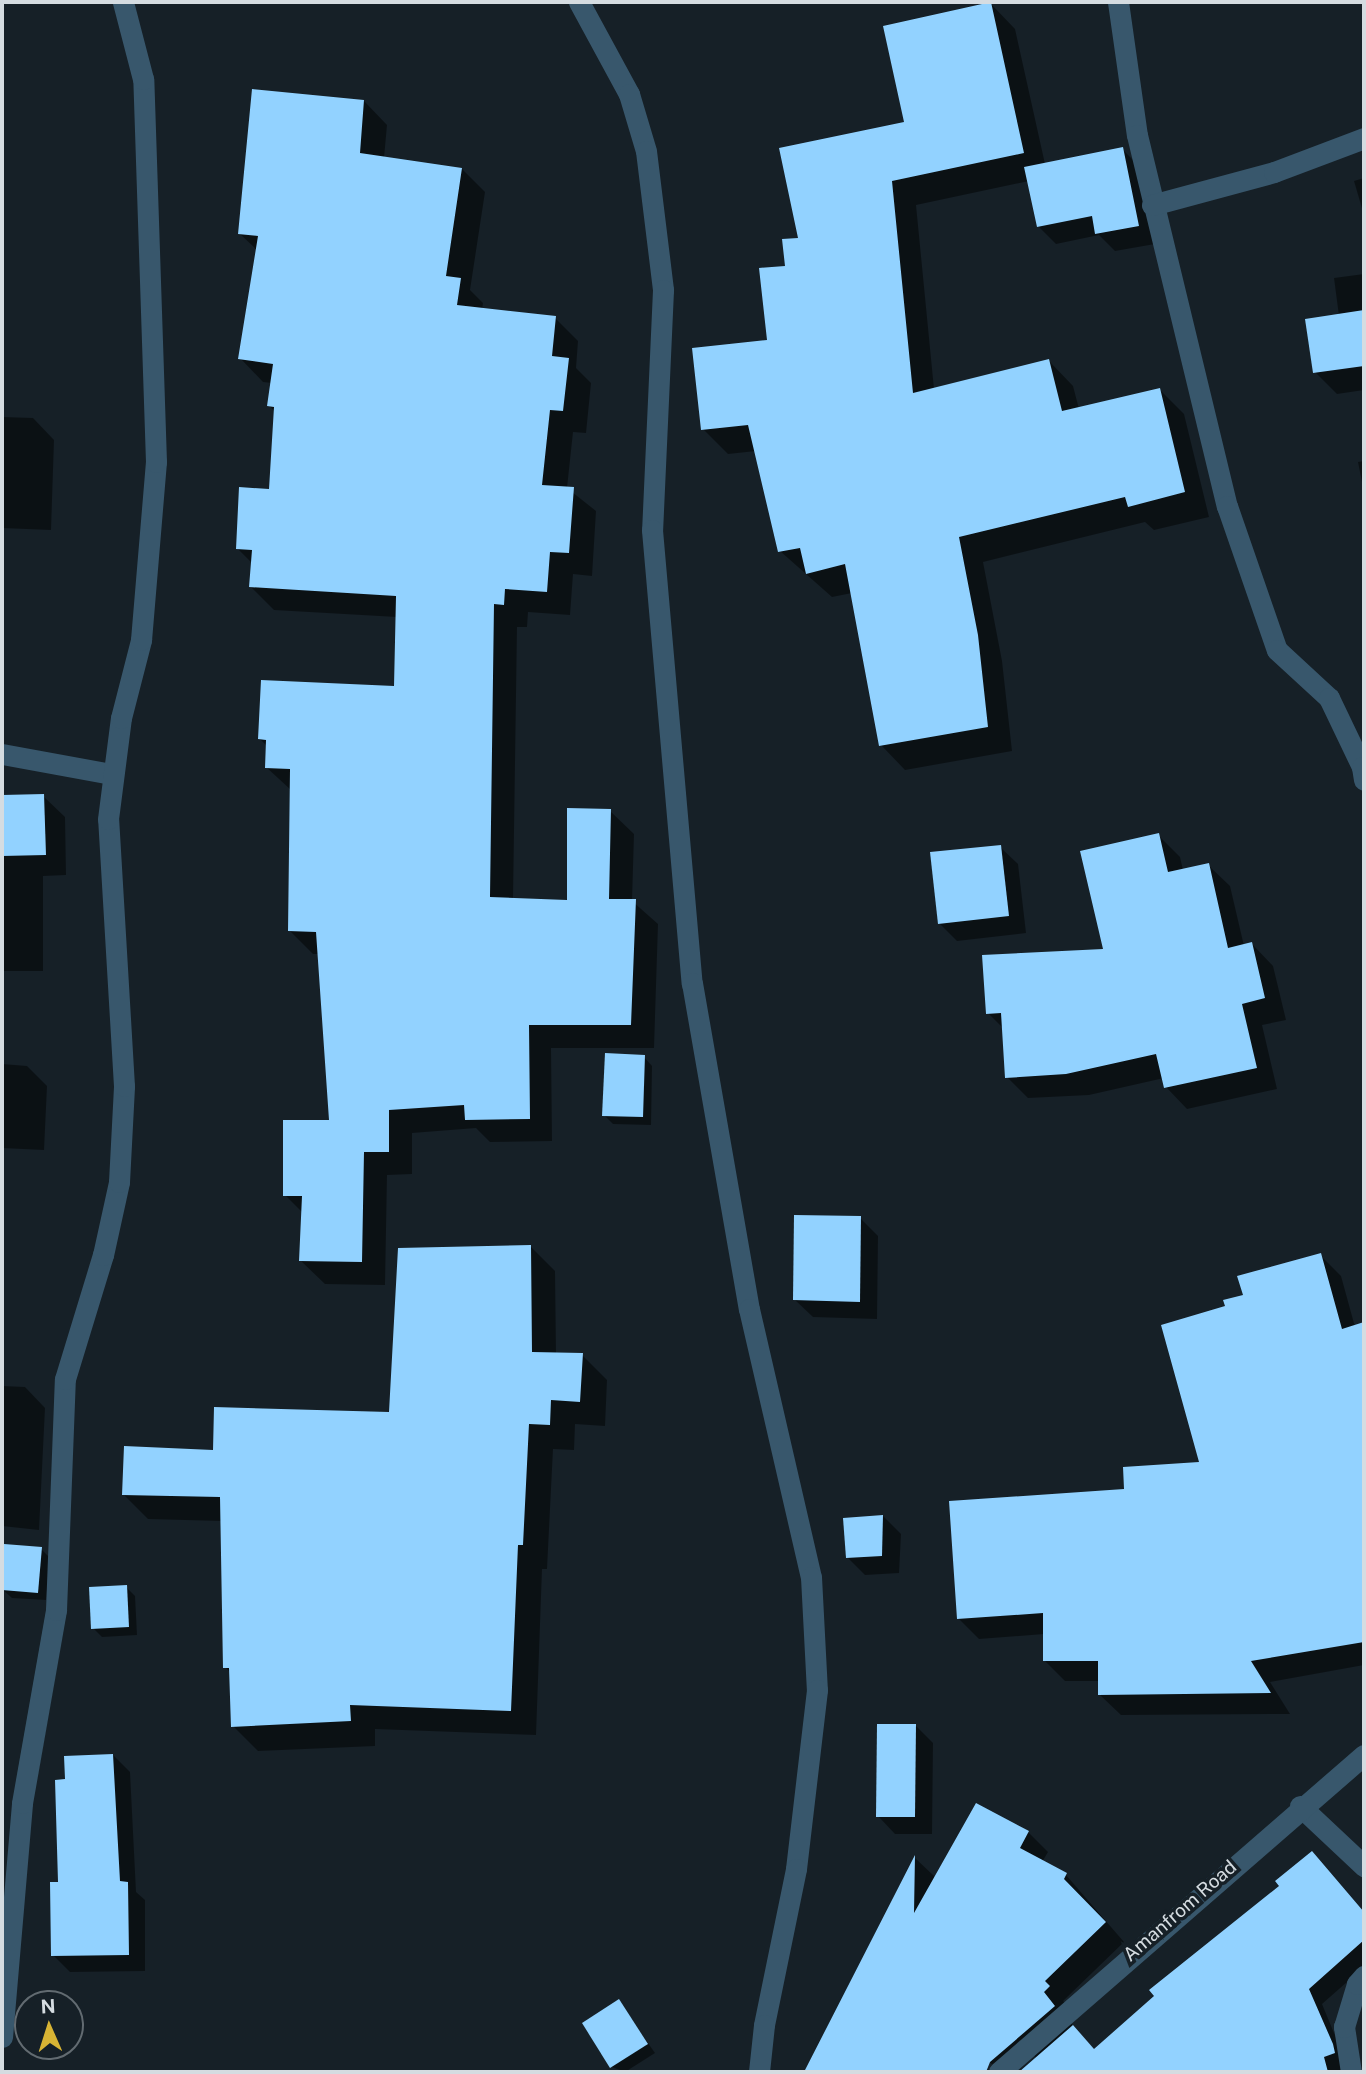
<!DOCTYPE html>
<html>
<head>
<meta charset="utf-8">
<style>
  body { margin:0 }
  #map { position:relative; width:1366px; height:2074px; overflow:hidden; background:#162027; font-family:"Public Sans",sans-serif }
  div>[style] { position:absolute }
  .shadow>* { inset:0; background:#0007 }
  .building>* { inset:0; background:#92d2ff }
  .minor>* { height:21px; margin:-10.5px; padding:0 10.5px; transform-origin:10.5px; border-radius:10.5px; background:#38576c }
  span { translate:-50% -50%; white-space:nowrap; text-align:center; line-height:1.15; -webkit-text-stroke:7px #162027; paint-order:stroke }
  .street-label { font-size:19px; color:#d5dce1 }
  .frame { position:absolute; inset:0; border:4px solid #d5dce1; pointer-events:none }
  .north { position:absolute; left:14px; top:1990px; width:70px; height:70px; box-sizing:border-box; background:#162027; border:2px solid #626b71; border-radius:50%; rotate:357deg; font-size:19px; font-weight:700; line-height:28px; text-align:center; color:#d5dce1 }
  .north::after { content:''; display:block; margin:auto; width:24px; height:32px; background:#d8b434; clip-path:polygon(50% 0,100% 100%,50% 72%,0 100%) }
</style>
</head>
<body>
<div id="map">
  <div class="shadow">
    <div style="clip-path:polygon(991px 4px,1015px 29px,1045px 164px,1122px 149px,1140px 167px,1155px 244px,1115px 251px,1099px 235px,1056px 244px,1038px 226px,1029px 181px,916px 205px,934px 389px,1049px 361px,1073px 386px,1079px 409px,1160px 390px,1184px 414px,1209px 517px,1154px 530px,1145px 522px,983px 562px,1002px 661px,1012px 751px,905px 770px,881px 745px,852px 593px,832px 597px,780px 551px,756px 451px,728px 454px,703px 429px,769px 342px,787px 268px,801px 239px,906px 124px)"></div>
    <div style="clip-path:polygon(364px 101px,387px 125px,384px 158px,462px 169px,485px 192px,470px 290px,483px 303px,482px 310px,555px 318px,578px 341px,576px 368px,591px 383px,586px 433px,573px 432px,567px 488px,596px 511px,592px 576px,573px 574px,570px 615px,528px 612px,527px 627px,517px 627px,513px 900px,569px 901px,610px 811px,634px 834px,632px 901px,658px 924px,654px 1048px,551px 1048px,552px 1141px,490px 1142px,476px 1128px,412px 1133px,412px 1174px,387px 1175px,385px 1285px,325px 1284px,301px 1261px,303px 1213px,285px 1195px,331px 1122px,319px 954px,313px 954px,290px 931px,291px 790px,266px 767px,267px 746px,260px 739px,395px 688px,397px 617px,274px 610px,251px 587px,253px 564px,238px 549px,270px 490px,275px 412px,269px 405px,272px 383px,263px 382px,240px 358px,258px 251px,240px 234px)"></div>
    <div style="clip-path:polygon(1364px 178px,1364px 215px,1354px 181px)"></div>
    <div style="clip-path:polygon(1364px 274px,1364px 390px,1337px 394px,1315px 372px,1339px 316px,1334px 278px)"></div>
    <div style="clip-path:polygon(2px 417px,33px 418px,54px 440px,51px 530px,2px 528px)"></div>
    <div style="clip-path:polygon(1364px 461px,1364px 492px,1358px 462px)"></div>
    <div style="clip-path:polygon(43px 796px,65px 817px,66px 875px,43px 876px,43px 971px,2px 971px,2px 797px)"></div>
    <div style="clip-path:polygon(1158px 835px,1180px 857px,1183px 870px,1208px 865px,1230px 886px,1244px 946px,1252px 944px,1273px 966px,1286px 1020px,1262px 1025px,1277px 1089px,1187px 1109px,1166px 1087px,1164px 1078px,1089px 1095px,1028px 1098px,1007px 1077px,1004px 1029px,988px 1013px,1105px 950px)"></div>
    <div style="clip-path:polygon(1000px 847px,1018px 864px,1026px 933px,957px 941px,939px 923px)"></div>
    <div style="clip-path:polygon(644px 1057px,652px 1066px,651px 1125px,613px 1124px,604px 1115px)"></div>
    <div style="clip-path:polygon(2px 1064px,27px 1066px,47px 1086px,44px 1150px,2px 1148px)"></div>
    <div style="clip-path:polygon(860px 1218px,878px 1236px,877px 1319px,813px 1317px,795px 1300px)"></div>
    <div style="clip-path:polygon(530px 1246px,555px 1271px,556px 1354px,582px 1355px,607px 1380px,605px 1426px,575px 1424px,574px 1450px,553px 1449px,547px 1569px,542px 1569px,536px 1735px,375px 1729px,375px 1746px,258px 1751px,233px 1726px,231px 1673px,225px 1667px,222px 1521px,148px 1519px,123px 1494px,215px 1452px,391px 1414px)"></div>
    <div style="clip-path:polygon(1320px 1255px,1341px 1276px,1355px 1327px,1364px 1323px,1364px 1665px,1270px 1682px,1290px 1714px,1121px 1715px,1100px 1695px,1100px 1681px,1065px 1681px,1045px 1661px,1044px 1634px,979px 1639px,958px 1618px,1126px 1490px,1202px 1464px,1227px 1308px)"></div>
    <div style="clip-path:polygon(2px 1386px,25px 1387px,45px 1408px,39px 1530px,2px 1526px)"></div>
    <div style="clip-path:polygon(883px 1516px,901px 1534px,899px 1573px,865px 1575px,848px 1558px)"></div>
    <div style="clip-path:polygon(41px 1549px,50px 1558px,46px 1600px,12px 1598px,3px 1590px)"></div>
    <div style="clip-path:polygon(126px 1587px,135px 1596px,137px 1635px,102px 1637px,93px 1628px)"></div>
    <div style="clip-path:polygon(915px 1725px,933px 1743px,932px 1834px,895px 1834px,878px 1816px)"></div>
    <div style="clip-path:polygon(113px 1755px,130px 1772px,136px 1892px,145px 1900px,145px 1971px,70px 1972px,53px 1955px,67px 1781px)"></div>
    <div style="clip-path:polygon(977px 1805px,1028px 1832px,1048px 1852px,1042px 1862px,1066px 1875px,1124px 1942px,1063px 2001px,1068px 2006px,1062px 2013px,1095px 2051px,1282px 1887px,1312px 1853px,1364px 1914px,1364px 1967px,1322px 2004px,1348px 2067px,1338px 2072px,1049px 2072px,1020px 2040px,995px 2067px,958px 2033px,939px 2072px,806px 2072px,915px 1858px,934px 1876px,934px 1882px)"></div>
    <div style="clip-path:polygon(619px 2002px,655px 2053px,625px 2072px,612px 2067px)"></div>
  </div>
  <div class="building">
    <div style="clip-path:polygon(991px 2px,1024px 153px,892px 181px,913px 393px,1049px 359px,1062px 411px,1160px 388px,1185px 492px,1128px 507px,1125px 497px,959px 537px,978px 635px,988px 727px,879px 746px,845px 564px,806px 574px,800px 548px,778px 552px,748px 425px,701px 430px,692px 348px,767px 340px,759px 268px,785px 266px,782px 239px,798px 238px,779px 148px,904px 122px,883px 26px)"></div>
    <div style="clip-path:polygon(252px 89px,364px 100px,360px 153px,462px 168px,446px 276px,461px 278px,457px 305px,556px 316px,552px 356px,569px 358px,563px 411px,550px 410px,542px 485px,574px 487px,569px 553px,550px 552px,547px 592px,505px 589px,504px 605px,494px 604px,490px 897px,567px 900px,567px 808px,611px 809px,609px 899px,636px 899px,631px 1025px,529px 1025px,530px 1119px,465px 1120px,464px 1105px,389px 1110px,389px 1152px,364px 1152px,362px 1262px,299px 1261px,302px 1196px,283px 1196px,283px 1120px,329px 1120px,316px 932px,288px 931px,290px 769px,265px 768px,266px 740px,258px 739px,261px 680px,394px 686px,396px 596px,249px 587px,252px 550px,236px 549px,239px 487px,269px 489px,274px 407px,267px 406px,273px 364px,238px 359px,258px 236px,238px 234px)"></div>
    <div style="clip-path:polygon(1123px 147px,1139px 226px,1095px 234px,1092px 216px,1037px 227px,1024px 167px)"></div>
    <div style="clip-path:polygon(1364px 310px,1364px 366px,1313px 373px,1305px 319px)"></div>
    <div style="clip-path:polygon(44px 794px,46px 855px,2px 856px,2px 795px)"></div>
    <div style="clip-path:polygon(1159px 833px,1168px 872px,1209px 863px,1228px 948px,1252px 942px,1265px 998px,1242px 1004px,1257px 1068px,1164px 1088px,1156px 1054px,1066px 1074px,1005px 1078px,1001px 1013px,986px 1014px,982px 955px,1103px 949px,1080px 851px)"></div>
    <div style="clip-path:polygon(1001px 845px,1009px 916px,938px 924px,930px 852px)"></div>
    <div style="clip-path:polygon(605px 1053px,645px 1055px,643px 1117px,602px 1116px)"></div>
    <div style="clip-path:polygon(794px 1215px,861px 1216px,860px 1302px,793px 1300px)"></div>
    <div style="clip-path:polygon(531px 1245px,532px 1352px,583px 1353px,580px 1402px,551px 1400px,550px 1425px,529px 1424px,523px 1545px,518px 1545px,511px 1711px,350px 1705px,351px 1721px,231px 1727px,229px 1668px,223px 1668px,220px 1497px,122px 1495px,124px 1446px,213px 1450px,214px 1407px,389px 1412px,398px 1248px)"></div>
    <div style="clip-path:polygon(1321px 1253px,1342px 1329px,1364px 1322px,1364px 1642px,1251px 1661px,1271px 1693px,1098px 1695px,1098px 1661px,1043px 1661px,1043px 1613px,957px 1619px,949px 1501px,1124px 1489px,1123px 1467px,1199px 1462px,1161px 1325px,1225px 1306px,1223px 1300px,1243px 1295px,1237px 1276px)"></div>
    <div style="clip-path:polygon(883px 1515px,882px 1556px,846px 1558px,843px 1518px)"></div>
    <div style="clip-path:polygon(4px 1544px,42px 1547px,38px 1593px,2px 1590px)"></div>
    <div style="clip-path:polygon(127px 1585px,129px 1627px,91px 1629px,89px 1587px)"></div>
    <div style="clip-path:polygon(877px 1724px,916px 1724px,915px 1817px,876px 1817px)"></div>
    <div style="clip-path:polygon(113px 1754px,120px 1881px,128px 1882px,129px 1955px,51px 1956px,50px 1882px,58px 1882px,55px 1780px,65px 1779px,64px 1756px)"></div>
    <div style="clip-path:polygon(976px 1803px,1029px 1831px,1020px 1848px,1067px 1873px,1064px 1879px,1106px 1922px,1045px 1981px,1050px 1986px,1044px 1992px,1055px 2006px,990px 2062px,986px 2072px,804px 2072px,915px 1855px,914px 1913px)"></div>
    <div style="clip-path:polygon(1312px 1851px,1364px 1912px,1364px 1940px,1309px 1989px,1333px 2044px,1335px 2053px,1324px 2057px,1328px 2072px,1019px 2072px,1073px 2025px,1094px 2049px,1154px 1996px,1149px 1990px,1279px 1886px,1275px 1881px)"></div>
    <div style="clip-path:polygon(619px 1999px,648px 2044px,610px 2068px,582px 2023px)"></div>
  </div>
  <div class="minor">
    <div style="left:579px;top:2px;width:105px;rotate:61.5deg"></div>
    <div style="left:629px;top:94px;width:59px;rotate:73.4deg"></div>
    <div style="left:646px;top:151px;width:140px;rotate:83deg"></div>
    <div style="left:663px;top:290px;width:240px;rotate:92.6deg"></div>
    <div style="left:652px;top:530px;width:455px;rotate:85deg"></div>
    <div style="left:692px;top:983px;width:331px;rotate:80.1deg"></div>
    <div style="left:749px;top:1309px;width:275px;rotate:77deg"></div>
    <div style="left:811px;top:1577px;width:113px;rotate:87deg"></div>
    <div style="left:817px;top:1690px;width:180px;rotate:96.7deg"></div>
    <div style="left:796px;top:1869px;width:159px;rotate:101.6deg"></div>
    <div style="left:764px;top:2025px;width:47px;rotate:96.1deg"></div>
    <div style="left:1118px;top:2px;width:134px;rotate:81.9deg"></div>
    <div style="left:1137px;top:135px;width:382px;rotate:76.4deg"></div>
    <div style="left:1227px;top:506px;width:152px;rotate:70.9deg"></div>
    <div style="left:1277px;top:650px;width:71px;rotate:42.7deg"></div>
    <div style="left:1329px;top:698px;width:76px;rotate:64.4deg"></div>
    <div style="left:1362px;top:767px;width:13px;rotate:81deg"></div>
    <div style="left:1152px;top:205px;width:126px;rotate:-15.1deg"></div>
    <div style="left:1274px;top:172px;width:96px;rotate:-20.7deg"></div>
    <div style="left:2px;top:754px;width:111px;rotate:10.4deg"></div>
    <div style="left:1300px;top:1806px;width:88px;rotate:43.2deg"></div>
    <div style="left:2px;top:2037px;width:235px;rotate:-85.1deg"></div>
    <div style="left:22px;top:1803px;width:196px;rotate:-80deg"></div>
    <div style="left:56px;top:1610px;width:231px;rotate:-87.8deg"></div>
    <div style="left:65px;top:1379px;width:130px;rotate:-73deg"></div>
    <div style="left:103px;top:1255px;width:75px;rotate:-77.6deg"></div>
    <div style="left:119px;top:1182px;width:96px;rotate:-87deg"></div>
    <div style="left:124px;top:1086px;width:267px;rotate:-93.4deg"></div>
    <div style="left:108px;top:819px;width:102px;rotate:-82.7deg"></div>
    <div style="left:121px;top:718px;width:81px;rotate:-75.6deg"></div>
    <div style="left:141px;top:640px;width:179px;rotate:-85.2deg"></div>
    <div style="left:156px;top:462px;width:383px;rotate:-91.9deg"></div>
    <div style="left:143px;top:79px;width:80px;rotate:-104.6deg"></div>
    <div style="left:999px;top:2072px;width:483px;rotate:-41deg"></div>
    <div style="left:1351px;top:2072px;width:46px;rotate:-98.8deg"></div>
    <div style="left:1344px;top:2027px;width:45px;rotate:-73.2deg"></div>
    <div style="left:1357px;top:1984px;width:11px;rotate:-49deg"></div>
  </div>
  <div class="street-label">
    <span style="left:1180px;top:1911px;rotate:-41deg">Amanfrom Road</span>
  </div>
  <div class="frame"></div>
  <div class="north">N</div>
</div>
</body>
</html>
